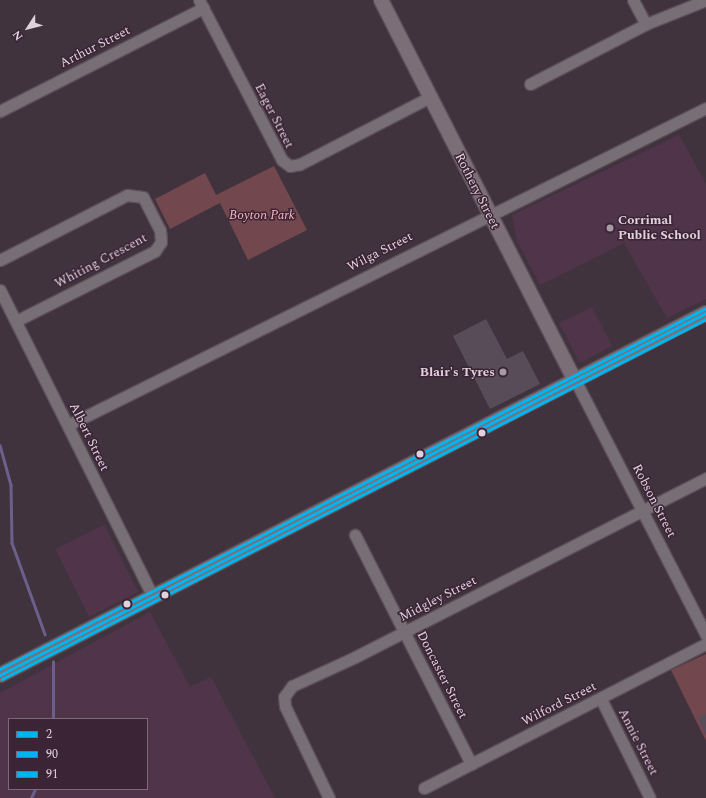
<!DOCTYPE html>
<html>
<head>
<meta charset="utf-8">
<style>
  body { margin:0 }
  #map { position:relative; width:706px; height:798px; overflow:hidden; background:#40333d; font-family:Spectral,serif }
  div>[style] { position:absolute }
  .built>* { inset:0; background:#50354a }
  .green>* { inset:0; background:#72474d }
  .stream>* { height:2.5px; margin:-1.25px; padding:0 1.25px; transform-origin:1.25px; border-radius:1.25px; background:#6b608c }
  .building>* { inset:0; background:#574c58 }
  .roads { filter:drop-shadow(1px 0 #5b4f58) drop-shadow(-1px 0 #5b4f58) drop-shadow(0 1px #5b4f58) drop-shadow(0 -1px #5b4f58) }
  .minor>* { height:11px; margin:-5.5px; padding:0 5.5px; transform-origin:5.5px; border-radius:5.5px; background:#786e75 }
  .major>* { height:14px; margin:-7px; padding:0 7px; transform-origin:7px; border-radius:7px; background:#7c6e77 }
  .bus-1>* { height:3px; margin:-1.5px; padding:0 1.5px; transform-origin:1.5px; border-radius:1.5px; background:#00b5ef }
  .bus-2>* { height:3px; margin:-1.5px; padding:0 1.5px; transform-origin:1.5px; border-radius:1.5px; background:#00b5ef }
  .bus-3>* { height:3px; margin:-1.5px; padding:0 1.5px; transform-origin:1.5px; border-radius:1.5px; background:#00b5ef }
  .dots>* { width:11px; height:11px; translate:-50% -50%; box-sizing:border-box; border:2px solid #3a2436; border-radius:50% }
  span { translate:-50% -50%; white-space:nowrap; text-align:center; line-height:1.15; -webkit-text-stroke:3px #3a2436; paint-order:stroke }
  .street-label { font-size:13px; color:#e0d2dd }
  .park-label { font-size:13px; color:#fdb6bb; font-style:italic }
  .poi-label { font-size:13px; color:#e0d2dd; font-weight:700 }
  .left { translate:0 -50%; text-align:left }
  .right { translate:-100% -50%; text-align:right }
  .legend { position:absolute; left:8px; top:718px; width:140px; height:72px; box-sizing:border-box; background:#3a2436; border:1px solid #7c6a79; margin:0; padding:5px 7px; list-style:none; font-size:12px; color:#e0d2dd }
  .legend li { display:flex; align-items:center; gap:8px; height:20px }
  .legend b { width:20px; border:1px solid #7c6a79 }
  .north { position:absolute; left:8px; top:8px; width:40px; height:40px; -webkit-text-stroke:3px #3a2436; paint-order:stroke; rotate:234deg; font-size:11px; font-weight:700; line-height:16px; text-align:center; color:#e0d2dd }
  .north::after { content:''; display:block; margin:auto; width:14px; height:18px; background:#e0d2dd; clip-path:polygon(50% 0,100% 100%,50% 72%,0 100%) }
</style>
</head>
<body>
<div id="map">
  <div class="built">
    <div style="clip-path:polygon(679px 135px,706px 184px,706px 299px,667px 318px,624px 243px,540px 285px,517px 241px,512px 215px)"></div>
    <div style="clip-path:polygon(592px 307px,612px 346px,580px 363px,559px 323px)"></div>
    <div style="clip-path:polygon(104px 525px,138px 592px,89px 617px,55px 549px)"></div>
    <div style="clip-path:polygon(evenodd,150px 612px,190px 687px,211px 677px,275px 798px,0 798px,0 693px,150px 612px,9px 719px,147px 719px,147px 789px,9px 789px,9px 719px)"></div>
  </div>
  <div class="green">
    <div style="clip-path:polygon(274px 166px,307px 230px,248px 260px,220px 203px,170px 229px,155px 199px,205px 173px,216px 195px)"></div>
    <div style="clip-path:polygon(706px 654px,706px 741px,671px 670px)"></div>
  </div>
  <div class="stream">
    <div style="left:0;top:445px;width:41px;rotate:74.6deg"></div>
    <div style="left:11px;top:485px;width:58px;rotate:89deg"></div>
    <div style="left:12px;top:543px;width:97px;rotate:70.1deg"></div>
    <div style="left:53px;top:719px;width:57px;rotate:-90deg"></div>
    <div style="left:31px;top:798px;width:10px;rotate:-66deg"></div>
  </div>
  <div class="building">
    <div style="clip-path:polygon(486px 319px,507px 359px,523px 351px,540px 384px,490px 409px,453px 336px)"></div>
    <div style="clip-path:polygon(706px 714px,706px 735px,698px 718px)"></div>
  </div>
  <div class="roads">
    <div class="minor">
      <div style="left:199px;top:0;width:180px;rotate:62.6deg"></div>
      <div style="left:282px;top:160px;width:10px;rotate:37deg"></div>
      <div style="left:290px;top:166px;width:10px;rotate:-11deg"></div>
      <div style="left:300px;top:164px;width:146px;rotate:-27.3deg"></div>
      <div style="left:633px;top:0;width:27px;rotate:62deg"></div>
      <div style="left:646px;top:24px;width:65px;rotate:-21.8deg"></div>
      <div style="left:530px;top:84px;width:131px;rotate:-27.3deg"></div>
      <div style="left:0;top:111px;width:228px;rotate:-26.9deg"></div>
      <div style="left:0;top:260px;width:143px;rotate:-27.1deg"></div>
      <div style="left:127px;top:195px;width:16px;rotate:7deg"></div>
      <div style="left:143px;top:197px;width:37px;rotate:63deg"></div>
      <div style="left:160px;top:230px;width:12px;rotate:85deg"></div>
      <div style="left:161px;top:242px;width:11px;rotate:124deg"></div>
      <div style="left:155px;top:251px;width:156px;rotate:153.3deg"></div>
      <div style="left:0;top:290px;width:343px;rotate:63.5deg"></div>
      <div style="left:575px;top:380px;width:287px;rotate:62.8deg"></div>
      <div style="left:68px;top:425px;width:712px;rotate:-26.42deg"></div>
      <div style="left:355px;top:535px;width:257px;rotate:63.1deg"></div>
      <div style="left:601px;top:699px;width:110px;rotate:63.7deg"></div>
      <div style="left:424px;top:788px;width:317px;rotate:-27.1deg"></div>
      <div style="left:329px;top:798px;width:102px;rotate:-115.6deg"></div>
      <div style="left:285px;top:706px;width:9px;rotate:-96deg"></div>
      <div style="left:284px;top:697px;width:14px;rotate:-54deg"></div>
      <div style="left:292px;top:686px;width:69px;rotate:-24.7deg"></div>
      <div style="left:355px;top:657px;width:394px;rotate:-27deg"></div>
    </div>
    <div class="major">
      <div style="left:381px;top:0;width:427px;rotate:63deg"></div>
      <div style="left:0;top:675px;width:793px;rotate:-27.15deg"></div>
    </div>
  </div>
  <div class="bus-1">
    <div style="left:0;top:675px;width:793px;rotate:-27.15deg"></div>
  </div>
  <div class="bus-2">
    <div style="left:2px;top:679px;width:791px;rotate:-27.08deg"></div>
  </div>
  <div class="bus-3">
    <div style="left:0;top:669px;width:791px;rotate:-27.08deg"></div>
  </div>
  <div class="dots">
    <div style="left:610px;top:228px;background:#a89aa5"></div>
    <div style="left:503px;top:372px;background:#a89aa5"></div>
    <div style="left:482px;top:433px;background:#e0d2dd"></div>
    <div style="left:420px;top:454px;background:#e0d2dd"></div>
    <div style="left:165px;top:595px;background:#e0d2dd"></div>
    <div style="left:127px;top:604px;background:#e0d2dd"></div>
  </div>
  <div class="street-label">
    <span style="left:95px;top:47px;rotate:-27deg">Arthur Street</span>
    <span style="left:274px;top:116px;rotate:63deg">Eager Street</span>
    <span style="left:477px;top:191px;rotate:63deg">Rothery Street</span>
    <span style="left:380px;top:252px;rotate:-27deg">Wilga Street</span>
    <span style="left:101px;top:261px;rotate:-28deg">Whiting Crescent</span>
    <span style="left:89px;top:437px;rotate:64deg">Albert Street</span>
    <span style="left:654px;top:501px;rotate:63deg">Robson Street</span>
    <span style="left:438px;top:599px;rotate:-27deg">Midgley Street</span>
    <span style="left:442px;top:675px;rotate:63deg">Doncaster Street</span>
    <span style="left:559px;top:704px;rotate:-27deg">Wilford Street</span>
    <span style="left:638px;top:742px;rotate:63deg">Annie Street</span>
  </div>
  <div class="park-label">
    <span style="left:262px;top:215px">Boyton Park</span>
  </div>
  <div class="poi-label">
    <span class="left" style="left:618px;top:228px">Corrimal<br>Public School</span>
    <span class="right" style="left:495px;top:372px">Blair's Tyres</span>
  </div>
  <ul class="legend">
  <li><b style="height:5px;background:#00b5ef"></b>2</li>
  <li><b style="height:5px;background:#00b5ef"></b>90</li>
  <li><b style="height:5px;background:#00b5ef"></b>91</li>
  </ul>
  <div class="north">N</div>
</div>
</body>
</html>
